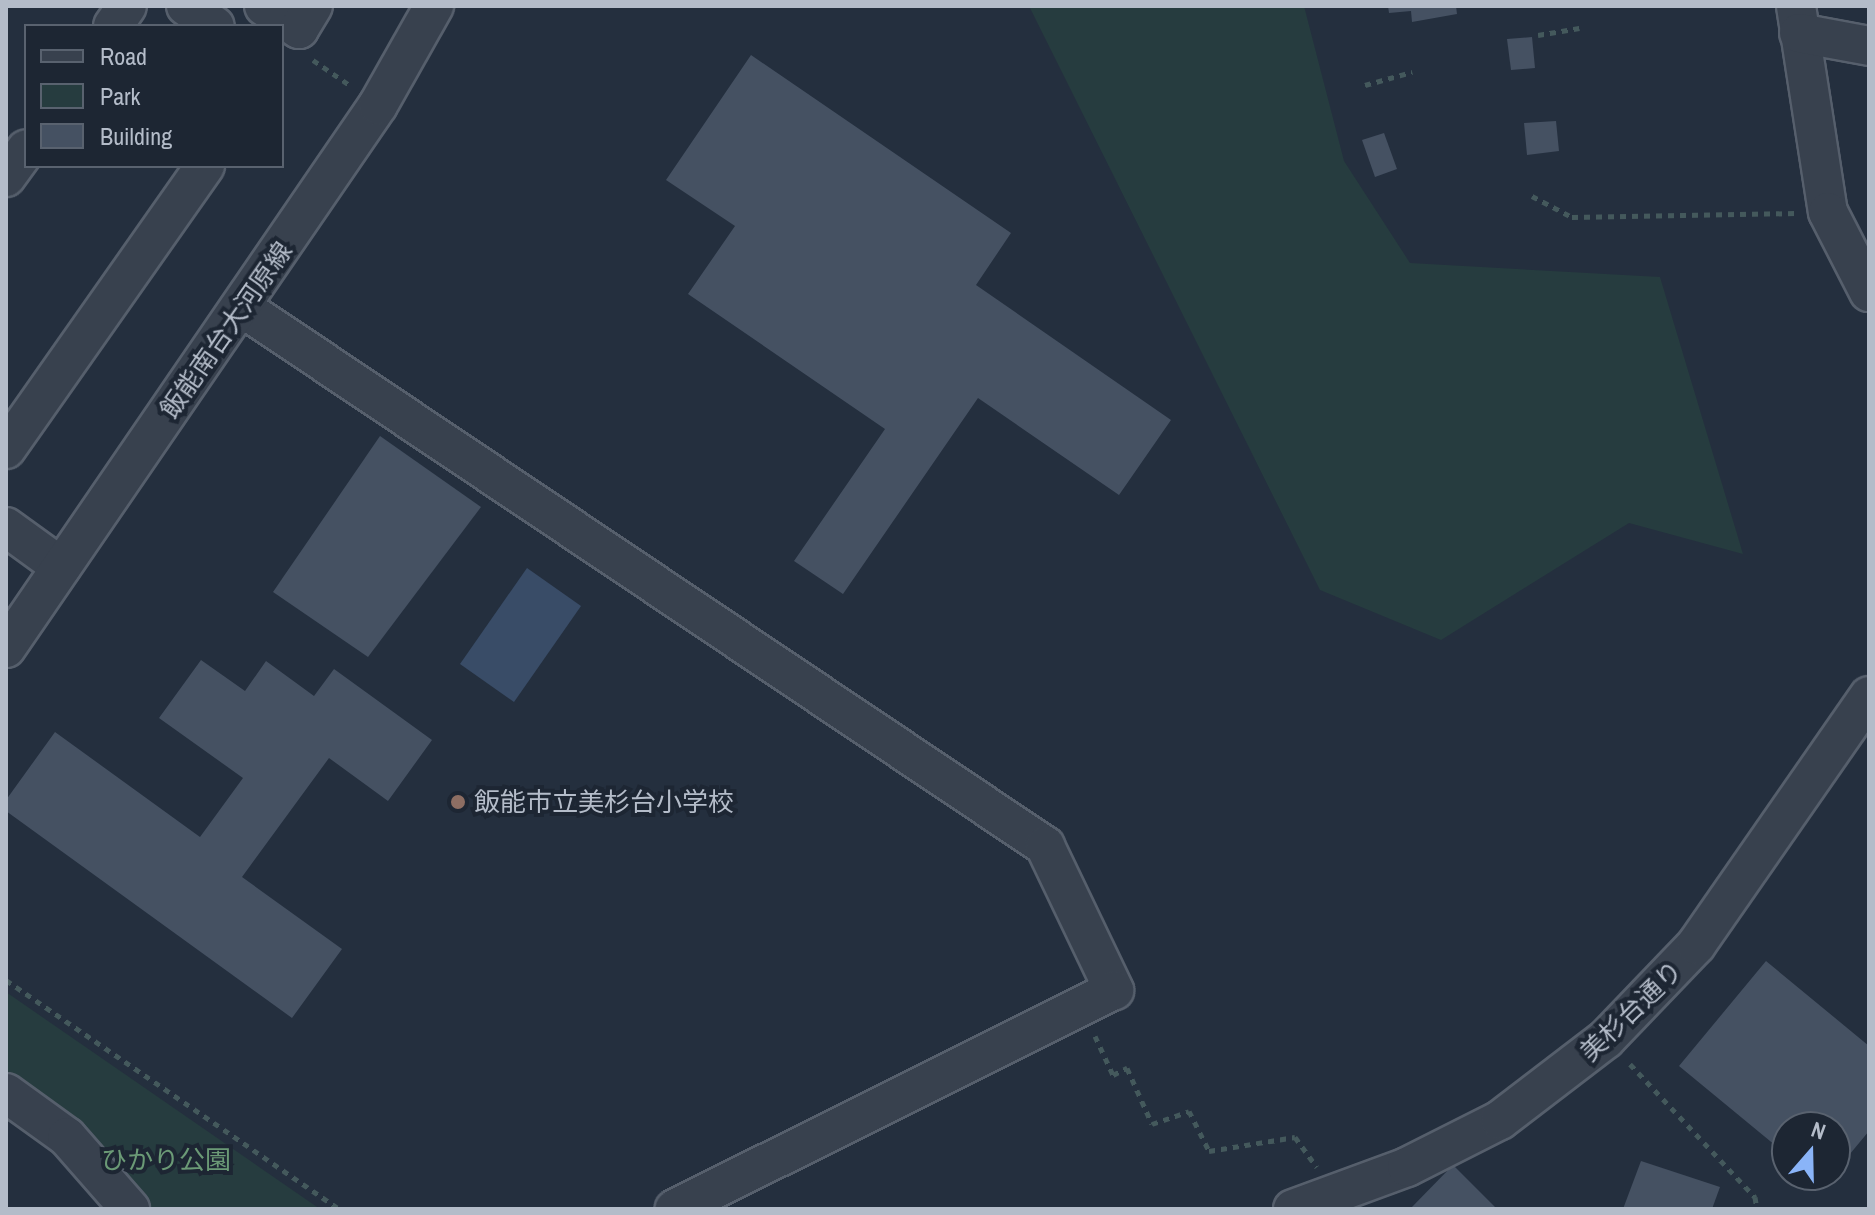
<!DOCTYPE html>
<html>
<head>
<meta charset="utf-8">
<style>
  body { margin:0 }
  #map { position:relative; width:1875px; height:1215px; overflow:hidden; background:#242f3e; font-family:"Archivo Narrow","Noto Sans JP",sans-serif }
  div>[style] { position:absolute }
  .green>* { inset:0; background:#263c3f }
  .water>* { inset:0; background:#394c67 }
  .building>* { inset:0; background:#455162 }
  .path>* { height:5px; margin-top:-2.5px; transform-origin:0; background:repeating-linear-gradient(90deg,#44595c 0 6px,transparent 0 12px) }
  .roads { filter:drop-shadow(2px 0 #565f6c) drop-shadow(-2px 0 #565f6c) drop-shadow(0 2px #565f6c) drop-shadow(0 -2px #565f6c) }
  .minor>* { height:38px; margin:-19px; padding:0 19px; transform-origin:19px; border-radius:19px; background:#38414e }
  .dots>* { width:22px; height:22px; translate:-50% -50%; box-sizing:border-box; border:4px solid #1d2633; border-radius:50% }
  span { translate:-50% -50%; white-space:nowrap; text-align:center; line-height:1.15; -webkit-text-stroke:8px #1d2633; paint-order:stroke }
  .street-label { font-size:26px; color:#b4bcc9 }
  .poi-label { font-size:26px; color:#b4bcc9 }
  .left { translate:0 -50%; text-align:left }
  .park-label { font-size:26px; color:#6b9a76 }
  .frame { position:absolute; inset:0; border:8px solid #b4bcc9; pointer-events:none }
  .legend { position:absolute; left:24px; top:24px; width:260px; height:144px; box-sizing:border-box; background:#1d2633; border:2px solid #59626f; margin:0; padding:10px 14px; list-style:none; font-size:24px; color:#b4bcc9 }
  .legend li { display:flex; align-items:center; gap:16px; height:40px }
  .legend b { width:40px; border:2px solid #59626f }
  .north { position:absolute; left:1771px; top:1111px; width:80px; height:80px; box-sizing:border-box; background:#1d2633; border:2px solid #59626f; border-radius:50%; rotate:20deg; font-size:22px; font-weight:700; line-height:32px; text-align:center; color:#b4bcc9 }
  .north::after { content:''; display:block; margin:auto; width:28px; height:36px; background:#8ab4f8; clip-path:polygon(50% 0,100% 100%,50% 72%,0 100%) }
</style>
</head>
<body>
<div id="map">
  <div class="green">
    <div style="clip-path:polygon(1029px 6px,1304px 6px,1344px 161px,1410px 263px,1660px 277px,1743px 554px,1629px 523px,1441px 640px,1320px 590px)"></div>
    <div style="clip-path:polygon(6px 992px,320px 1209px,144px 1209px,6px 1082px)"></div>
  </div>
  <div class="water">
    <div style="clip-path:polygon(527px 568px,581px 606px,514px 702px,460px 664px)"></div>
  </div>
  <div class="building">
    <div style="clip-path:polygon(1388px 6px,1456px 6px,1457px 14px,1412px 22px,1411px 11px,1389px 13px)"></div>
    <div style="clip-path:polygon(1532px 37px,1535px 68px,1511px 70px,1507px 39px)"></div>
    <div style="clip-path:polygon(751px 55px,1011px 233px,976px 285px,1171px 420px,1119px 495px,978px 398px,843px 594px,794px 561px,885px 429px,688px 294px,735px 226px,666px 180px)"></div>
    <div style="clip-path:polygon(1556px 121px,1559px 151px,1527px 155px,1524px 123px)"></div>
    <div style="clip-path:polygon(1384px 133px,1397px 169px,1375px 177px,1362px 140px)"></div>
    <div style="clip-path:polygon(380px 436px,481px 507px,368px 657px,273px 592px)"></div>
    <div style="clip-path:polygon(201px 660px,245px 691px,266px 661px,314px 696px,334px 669px,432px 740px,388px 801px,329px 758px,242px 877px,342px 949px,292px 1018px,6px 811px,6px 800px,55px 732px,200px 837px,243px 778px,159px 718px)"></div>
    <div style="clip-path:polygon(1766px 961px,1869px 1046px,1869px 1131px,1835px 1172px,1835px 1127px,1787px 1127px,1787px 1155px,1679px 1066px)"></div>
    <div style="clip-path:polygon(1641px 1161px,1720px 1187px,1712px 1209px,1623px 1209px)"></div>
    <div style="clip-path:polygon(1453px 1165px,1497px 1209px,1410px 1209px)"></div>
    <div style="clip-path:polygon(1811px 1175px,1832px 1175px,1824px 1185px)"></div>
  </div>
  <div class="path">
    <div style="left:1538px;top:35px;width:42px;rotate:-9.7deg"></div>
    <div style="left:313px;top:60px;width:46px;rotate:34.4deg"></div>
    <div style="left:1365px;top:85px;width:49px;rotate:-15.5deg"></div>
    <div style="left:1532px;top:196px;width:45px;rotate:27.7deg"></div>
    <div style="left:1572px;top:217px;width:223px;rotate:-1deg"></div>
    <div style="left:6px;top:980px;width:404px;rotate:34.5deg"></div>
    <div style="left:1095px;top:1036px;width:43px;rotate:65.2deg"></div>
    <div style="left:1113px;top:1075px;width:16px;rotate:-27deg"></div>
    <div style="left:1127px;top:1068px;width:61px;rotate:65.9deg"></div>
    <div style="left:1152px;top:1124px;width:39px;rotate:-19deg"></div>
    <div style="left:1189px;top:1111px;width:45px;rotate:63.4deg"></div>
    <div style="left:1209px;top:1151px;width:87px;rotate:-9.2deg"></div>
    <div style="left:1295px;top:1137px;width:37px;rotate:54deg"></div>
    <div style="left:1630px;top:1064px;width:183px;rotate:46.8deg"></div>
    <div style="left:1755px;top:1197px;width:12px;rotate:81deg"></div>
  </div>
  <div class="roads">
    <div class="minor">
      <div style="left:186px;top:6px;width:35px;rotate:35deg"></div>
      <div style="left:264px;top:6px;width:42px;rotate:33.3deg"></div>
      <div style="left:299px;top:29px;width:27px;rotate:-59deg"></div>
      <div style="left:1796px;top:6px;width:208px;rotate:81.2deg"></div>
      <div style="left:1828px;top:212px;width:90px;rotate:62.9deg"></div>
      <div style="left:113px;top:26px;width:24px;rotate:-55deg"></div>
      <div style="left:1799px;top:33px;width:71px;rotate:10.5deg"></div>
      <div style="left:6px;top:177px;width:34px;rotate:-54deg"></div>
      <div style="left:243px;top:308px;width:966px;rotate:33.85deg"></div>
      <div style="left:1045px;top:846px;width:160px;rotate:64.4deg"></div>
      <div style="left:1114px;top:990px;width:491px;rotate:153.5deg"></div>
      <div style="left:6px;top:449px;width:346px;rotate:-54.9deg"></div>
      <div style="left:6px;top:527px;width:68px;rotate:36deg"></div>
      <div style="left:6px;top:648px;width:658px;rotate:-55.59deg"></div>
      <div style="left:378px;top:105px;width:114px;rotate:-60.5deg"></div>
      <div style="left:6px;top:1093px;width:75px;rotate:35.8deg"></div>
      <div style="left:67px;top:1137px;width:96px;rotate:48.8deg"></div>
      <div style="left:1293px;top:1209px;width:121px;rotate:-20.2deg"></div>
      <div style="left:1407px;top:1167px;width:104px;rotate:-26.8deg"></div>
      <div style="left:1500px;top:1120px;width:133px;rotate:-37.4deg"></div>
      <div style="left:1606px;top:1039px;width:130px;rotate:-46.2deg"></div>
      <div style="left:1696px;top:945px;width:303px;rotate:-55.2deg"></div>
    </div>
  </div>
  <div class="dots">
    <div style="left:458px;top:802px;background:#8d6e63"></div>
  </div>
  <div class="street-label">
    <span style="left:226px;top:330px;rotate:-55deg">飯能南台大河原線</span>
    <span style="left:1631px;top:1011px;rotate:-44deg">美杉台通り</span>
  </div>
  <div class="poi-label">
    <span class="left" style="left:474px;top:802px">飯能市立美杉台小学校</span>
  </div>
  <div class="park-label">
    <span style="left:166px;top:1160px">ひかり公園</span>
  </div>
  <div class="frame"></div>
  <ul class="legend">
  <li><b style="height:10px;background:#38414e"></b>Road</li>
  <li><b style="height:22px;background:#263c3f"></b>Park</li>
  <li><b style="height:22px;background:#455162"></b>Building</li>
  </ul>
  <div class="north">N</div>
</div>
</body>
</html>
